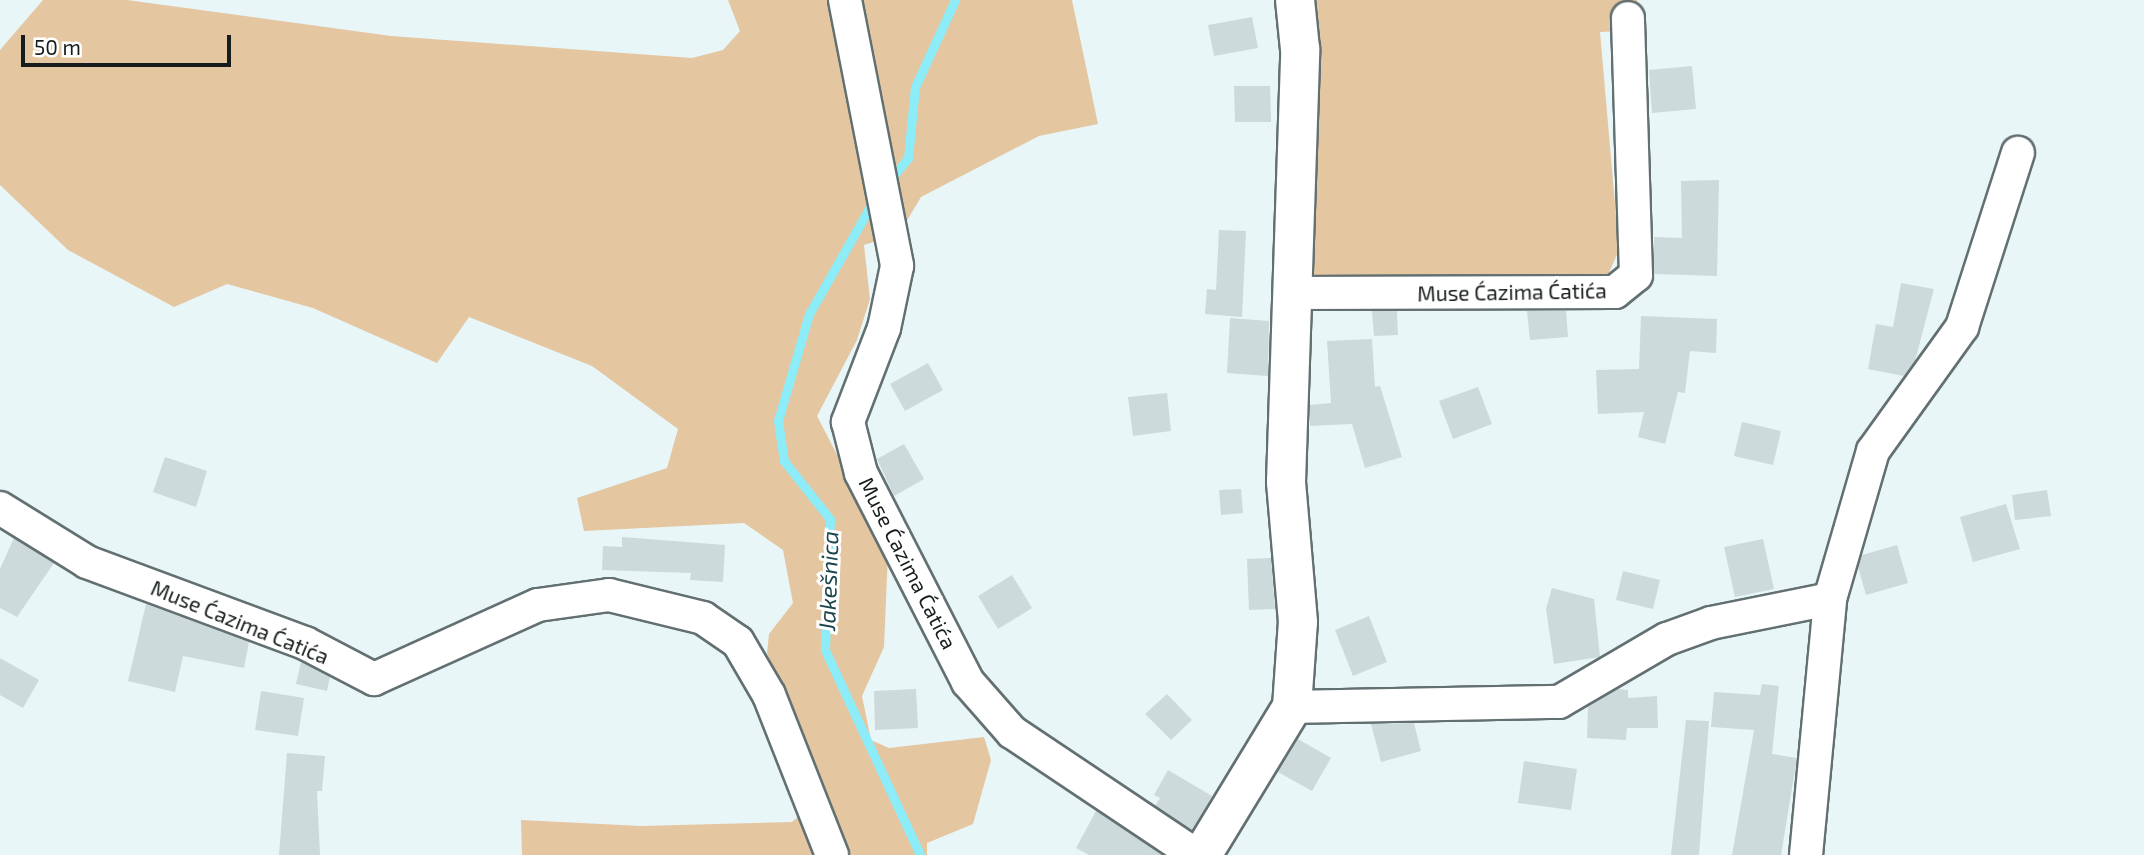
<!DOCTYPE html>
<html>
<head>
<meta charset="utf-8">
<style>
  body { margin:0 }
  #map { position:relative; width:2144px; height:855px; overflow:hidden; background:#e8f6f8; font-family:"Exo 2",sans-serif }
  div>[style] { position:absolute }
  .green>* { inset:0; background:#e4c6a1 }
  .stream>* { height:9px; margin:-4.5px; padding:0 4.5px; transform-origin:4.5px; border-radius:4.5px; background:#8cedf9 }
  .building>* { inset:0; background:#ccdadc }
  .roads { filter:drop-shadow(2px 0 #637072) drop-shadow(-2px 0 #637072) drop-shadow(0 2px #637072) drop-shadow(0 -2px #637072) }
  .minor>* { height:32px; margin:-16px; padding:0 16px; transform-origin:16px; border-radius:16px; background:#fff }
  .tertiary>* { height:38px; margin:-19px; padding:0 19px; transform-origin:19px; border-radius:19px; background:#fff }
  span { translate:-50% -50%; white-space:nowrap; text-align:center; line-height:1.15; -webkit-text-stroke:6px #fff; paint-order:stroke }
  .street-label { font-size:21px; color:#171c1d }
  .water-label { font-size:23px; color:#1a464c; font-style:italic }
  .scale { position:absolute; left:21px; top:35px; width:210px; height:32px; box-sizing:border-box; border:4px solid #171c1d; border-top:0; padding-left:9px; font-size:21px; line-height:24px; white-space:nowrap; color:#171c1d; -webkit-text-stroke:5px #fff; paint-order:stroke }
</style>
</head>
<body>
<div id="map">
  <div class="green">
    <div style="clip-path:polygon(43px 0,127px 0,391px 36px,692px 58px,723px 50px,740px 31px,728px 0,1072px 0,1098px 124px,1039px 136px,921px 197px,899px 234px,864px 245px,870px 299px,857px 340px,817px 416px,888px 553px,884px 647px,862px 696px,871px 740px,889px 748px,984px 737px,991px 760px,973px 824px,927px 843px,927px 855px,522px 855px,521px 820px,641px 826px,792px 822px,825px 794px,767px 653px,769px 634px,793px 603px,783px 550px,744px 523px,584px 531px,577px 498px,667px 468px,678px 429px,592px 366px,469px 317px,437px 363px,313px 308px,227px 284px,174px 307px,68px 250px,0 185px,0 50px)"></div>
    <div style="clip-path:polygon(1311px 0,1637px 0,1642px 30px,1600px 32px,1619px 250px,1608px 275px,1313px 281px,1319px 112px)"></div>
  </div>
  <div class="stream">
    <div style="left:893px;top:176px;width:23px;rotate:-50deg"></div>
    <div style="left:908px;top:158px;width:71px;rotate:-84.4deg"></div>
    <div style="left:915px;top:87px;width:96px;rotate:-65.3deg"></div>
    <div style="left:875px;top:198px;width:133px;rotate:119.6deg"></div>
    <div style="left:809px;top:314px;width:111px;rotate:106.2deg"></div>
    <div style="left:778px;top:421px;width:40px;rotate:81.5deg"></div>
    <div style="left:784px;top:461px;width:74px;rotate:51.6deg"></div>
    <div style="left:830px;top:519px;width:131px;rotate:92.2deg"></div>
    <div style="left:825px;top:650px;width:226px;rotate:65.1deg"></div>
  </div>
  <div class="building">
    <div style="clip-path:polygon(1252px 17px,1258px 48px,1214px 56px,1208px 25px)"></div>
    <div style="clip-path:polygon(1692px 66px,1696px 109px,1652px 113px,1649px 70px)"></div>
    <div style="clip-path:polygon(1234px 86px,1270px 86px,1271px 122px,1235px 122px)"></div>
    <div style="clip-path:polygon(1719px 180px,1717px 276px,1654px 274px,1654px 237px,1682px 238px,1681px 181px)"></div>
    <div style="clip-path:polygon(1219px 230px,1246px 231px,1242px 317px,1205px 314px,1207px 289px,1216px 290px)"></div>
    <div style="clip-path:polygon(1901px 283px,1934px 289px,1915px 361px,1904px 376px,1868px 369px,1876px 324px,1893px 327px)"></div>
    <div style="clip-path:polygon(1372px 311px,1397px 311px,1398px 335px,1374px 336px)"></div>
    <div style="clip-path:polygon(1527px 311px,1566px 311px,1568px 337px,1530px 340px)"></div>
    <div style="clip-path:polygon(1641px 316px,1717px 319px,1716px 353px,1690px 351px,1685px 393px,1678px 392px,1665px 444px,1638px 437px,1644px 412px,1598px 414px,1596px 370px,1639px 369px)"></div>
    <div style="clip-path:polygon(1230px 318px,1269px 321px,1268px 376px,1227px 373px)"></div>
    <div style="clip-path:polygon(1372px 339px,1375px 387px,1380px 386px,1402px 457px,1365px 468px,1352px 424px,1310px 426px,1310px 405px,1331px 403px,1327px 341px)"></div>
    <div style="clip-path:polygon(928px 363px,943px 390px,905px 411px,890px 384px)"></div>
    <div style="clip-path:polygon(1478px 387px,1492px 424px,1453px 439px,1439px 401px)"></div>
    <div style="clip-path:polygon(1167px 393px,1171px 431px,1133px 436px,1128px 397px)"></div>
    <div style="clip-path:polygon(1742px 422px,1781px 431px,1773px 465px,1734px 456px)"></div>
    <div style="clip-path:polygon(904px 444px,924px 479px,894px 496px,877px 459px)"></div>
    <div style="clip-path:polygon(165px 457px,207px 471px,196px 507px,153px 492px)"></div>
    <div style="clip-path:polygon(1241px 489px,1243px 513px,1221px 515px,1219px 490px)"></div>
    <div style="clip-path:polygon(2047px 490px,2051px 516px,2015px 520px,2012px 495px)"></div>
    <div style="clip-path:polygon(2006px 504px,2020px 549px,1973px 562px,1960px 517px)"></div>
    <div style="clip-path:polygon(622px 537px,725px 545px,723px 582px,690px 580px,691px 573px,602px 570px,603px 546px,622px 547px)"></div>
    <div style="clip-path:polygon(14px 538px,54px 563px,17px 617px,0 608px,0 569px)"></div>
    <div style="clip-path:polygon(1763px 539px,1774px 589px,1735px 597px,1724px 547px)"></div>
    <div style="clip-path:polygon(1897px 545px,1908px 583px,1866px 595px,1858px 567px,1862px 555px)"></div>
    <div style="clip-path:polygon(1271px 558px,1275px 609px,1249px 610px,1247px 559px)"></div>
    <div style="clip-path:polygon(1623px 571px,1660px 580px,1653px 609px,1616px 600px)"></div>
    <div style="clip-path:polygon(1012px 575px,1032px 608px,998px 629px,978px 596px)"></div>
    <div style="clip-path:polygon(1552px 588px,1594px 599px,1600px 657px,1554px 664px,1546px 609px)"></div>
    <div style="clip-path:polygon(146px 604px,249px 642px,244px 668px,183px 656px,175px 692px,128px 681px)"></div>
    <div style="clip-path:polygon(1369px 616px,1387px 662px,1353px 676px,1335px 630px)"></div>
    <div style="clip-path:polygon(0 658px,39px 680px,23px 708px,0 695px)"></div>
    <div style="clip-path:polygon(301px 662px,330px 677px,327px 691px,296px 684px)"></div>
    <div style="clip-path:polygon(1762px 684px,1779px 686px,1772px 754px,1797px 758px,1781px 855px,1732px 855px,1754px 730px,1711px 727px,1714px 692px,1760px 695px)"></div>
    <div style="clip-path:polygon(916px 689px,918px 728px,875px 730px,874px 691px)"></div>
    <div style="clip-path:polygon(1618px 689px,1628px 690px,1628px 698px,1657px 696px,1658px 728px,1627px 728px,1626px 740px,1587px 738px,1588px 707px)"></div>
    <div style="clip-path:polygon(261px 691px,304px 698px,298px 736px,255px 730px)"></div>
    <div style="clip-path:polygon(1167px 694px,1192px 720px,1171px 740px,1145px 714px)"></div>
    <div style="clip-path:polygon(1686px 720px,1709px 721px,1699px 855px,1671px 855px)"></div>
    <div style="clip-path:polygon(1414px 723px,1421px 751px,1381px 762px,1371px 724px)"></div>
    <div style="clip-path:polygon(1298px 739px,1331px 758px,1312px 791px,1278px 772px)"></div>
    <div style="clip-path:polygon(287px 753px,325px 756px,322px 791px,317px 791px,320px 855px,279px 855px)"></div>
    <div style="clip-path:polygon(1524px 761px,1577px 769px,1571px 810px,1518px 803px)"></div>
    <div style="clip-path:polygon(1168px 770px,1212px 796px,1192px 830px,1155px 806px,1160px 798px,1154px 795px)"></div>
    <div style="clip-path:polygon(1096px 811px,1098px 812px,1163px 855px,1089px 855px,1076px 848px)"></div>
  </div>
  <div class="roads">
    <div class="minor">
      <div style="left:845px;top:0;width:271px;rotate:78.9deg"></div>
      <div style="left:897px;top:266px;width:63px;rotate:101.8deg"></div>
      <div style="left:884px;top:328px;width:101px;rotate:111deg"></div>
      <div style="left:848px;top:422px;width:53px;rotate:75.7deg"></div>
      <div style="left:861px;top:473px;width:235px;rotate:62.9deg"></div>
      <div style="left:968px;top:682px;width:67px;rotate:48.7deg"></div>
      <div style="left:1012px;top:732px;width:221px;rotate:33.8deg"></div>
      <div style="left:1294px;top:293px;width:321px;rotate:-0.2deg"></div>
      <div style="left:1615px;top:292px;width:27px;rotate:-39deg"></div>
      <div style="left:1636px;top:275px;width:257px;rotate:-91.8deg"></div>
      <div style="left:0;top:508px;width:102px;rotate:31.8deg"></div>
      <div style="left:87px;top:562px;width:233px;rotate:20.4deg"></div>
      <div style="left:305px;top:643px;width:78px;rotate:27.6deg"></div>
      <div style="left:374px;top:679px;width:180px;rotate:-24.3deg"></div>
      <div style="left:538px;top:605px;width:72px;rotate:-8deg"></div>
      <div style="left:609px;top:595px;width:97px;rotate:13.7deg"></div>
      <div style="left:703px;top:618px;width:42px;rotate:34.4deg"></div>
      <div style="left:738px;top:642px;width:61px;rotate:59.7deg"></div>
      <div style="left:769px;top:695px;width:172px;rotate:68.5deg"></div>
      <div style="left:1292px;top:707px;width:267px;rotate:-1.1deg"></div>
      <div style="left:1559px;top:702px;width:125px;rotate:-30.3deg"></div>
      <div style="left:1667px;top:639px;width:47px;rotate:-20deg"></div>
      <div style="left:1711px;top:623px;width:121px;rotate:-11.4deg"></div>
      <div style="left:1806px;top:855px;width:257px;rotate:-84.6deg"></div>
      <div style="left:1830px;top:599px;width:154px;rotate:-73.8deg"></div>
      <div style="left:1873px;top:451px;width:153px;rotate:-54.3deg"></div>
      <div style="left:1962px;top:327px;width:183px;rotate:-72.2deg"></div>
    </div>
    <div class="tertiary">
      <div style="left:1202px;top:855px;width:173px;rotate:-58.7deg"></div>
      <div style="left:1292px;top:707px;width:85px;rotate:-86deg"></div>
      <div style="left:1298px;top:622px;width:141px;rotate:-94.9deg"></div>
      <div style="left:1286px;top:482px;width:433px;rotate:-88.1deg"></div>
      <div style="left:1300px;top:49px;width:49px;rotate:-95.8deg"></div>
    </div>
  </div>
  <div class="street-label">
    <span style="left:1512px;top:292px;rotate:-1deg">Muse Ćazima Ćatića</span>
    <span style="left:908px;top:563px;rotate:63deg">Muse Ćazima Ćatića</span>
    <span style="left:240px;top:622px;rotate:22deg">Muse Ćazima Ćatića</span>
  </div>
  <div class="water-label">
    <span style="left:828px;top:581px;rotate:-88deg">Jakešnica</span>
  </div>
  <div class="scale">50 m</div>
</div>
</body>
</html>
